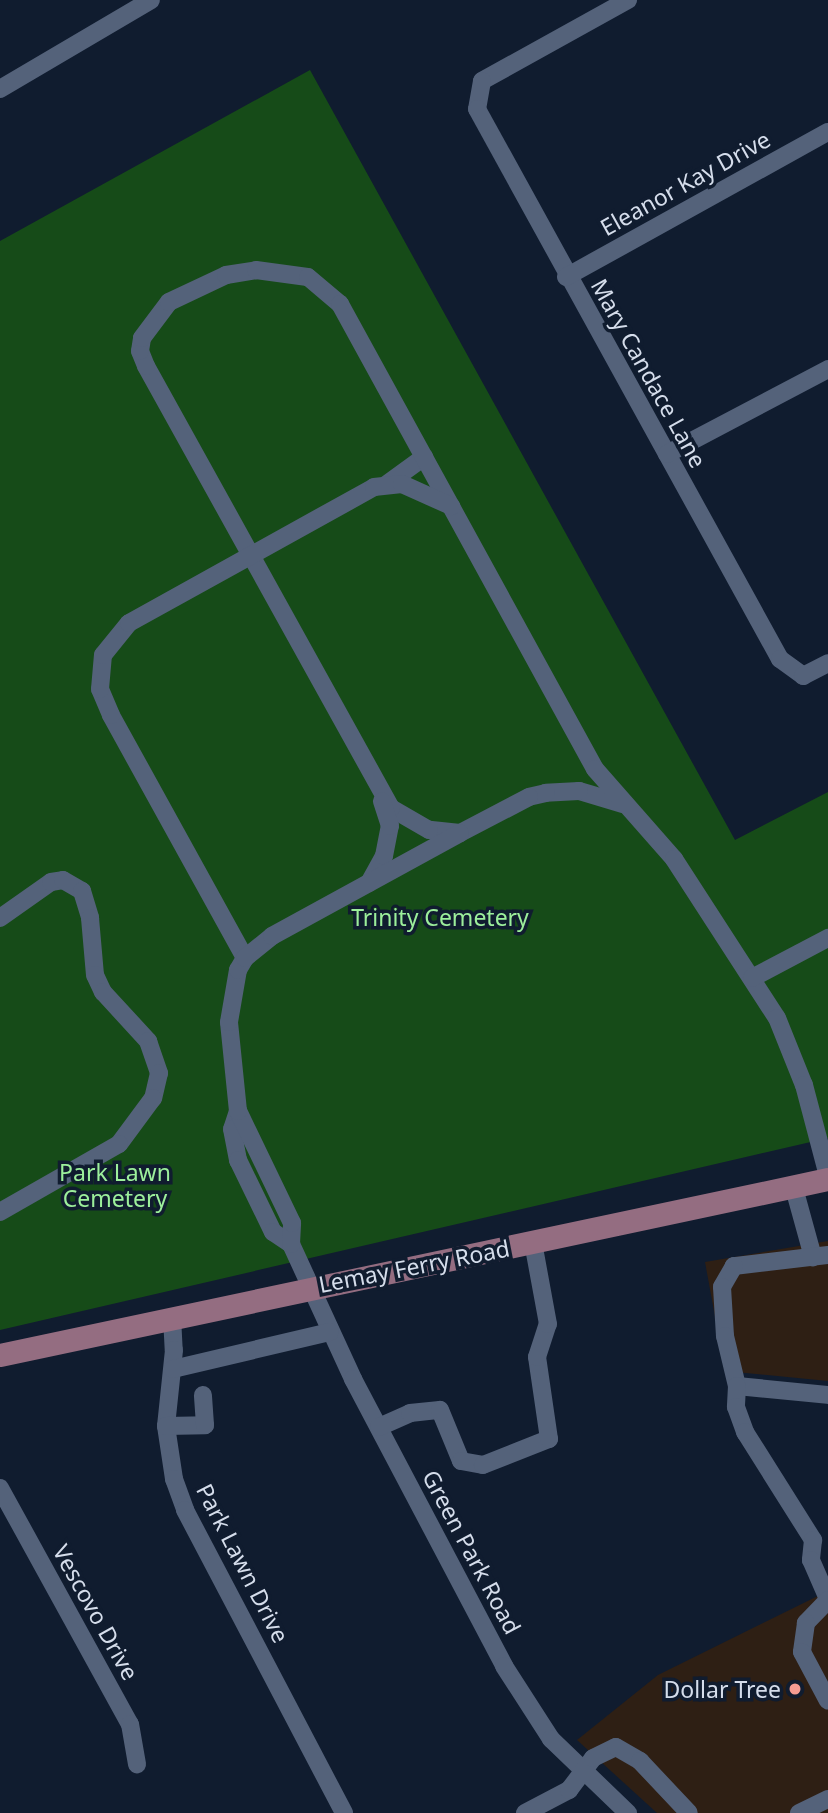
<!DOCTYPE html>
<html>
<head>
<meta charset="utf-8">
<style>
  body { margin:0 }
  #map { position:relative; width:828px; height:1813px; overflow:hidden; background:#101c2f; font-family:"Noto Sans",sans-serif }
  div>[style] { position:absolute }
  .commercial>* { inset:0; background:#2e1f14 }
  .green>* { inset:0; background:#164b18 }
  .minor>* { height:18px; margin:-9px; padding:0 9px; transform-origin:9px; border-radius:9px; background:#54627a }
  .major>* { height:23px; margin:-11.5px; padding:0 11.5px; transform-origin:11.5px; border-radius:11.5px; background:#946d81 }
  .dots>* { width:19px; height:19px; translate:-50% -50%; box-sizing:border-box; border:4px solid #101c2f; border-radius:50% }
  span { translate:-50% -50%; white-space:nowrap; text-align:center; line-height:1.15; -webkit-text-stroke:7px #101c2f; paint-order:stroke }
  .street-label { font-size:23px; color:#d5ddeb }
  .park-label { font-size:23px; color:#9cef9b }
  .poi-label { font-size:23px; color:#d5ddeb }
  .right { translate:-100% -50%; text-align:right }
</style>
</head>
<body>
<div id="map">
  <div class="commercial">
    <div style="clip-path:polygon(828px 1241px,828px 1381px,725px 1371px,705px 1262px)"></div>
    <div style="clip-path:polygon(828px 1591px,828px 1813px,657px 1813px,577px 1740px,658px 1675px)"></div>
  </div>
  <div class="green">
    <div style="clip-path:polygon(310px 70px,735px 840px,828px 792px,828px 1138px,0 1330px,0 241px)"></div>
  </div>
  <div class="minor">
    <div style="left:628px;top:0;width:167px;rotate:151deg"></div>
    <div style="left:482px;top:81px;width:28px;rotate:100deg"></div>
    <div style="left:477px;top:109px;width:628px;rotate:61.15deg"></div>
    <div style="left:780px;top:659px;width:29px;rotate:36deg"></div>
    <div style="left:803px;top:676px;width:28px;rotate:-27deg"></div>
    <div style="left:0;top:89px;width:175px;rotate:-30.5deg"></div>
    <div style="left:566px;top:277px;width:299px;rotate:-29deg"></div>
    <div style="left:667px;top:454px;width:182px;rotate:-27.8deg"></div>
    <div style="left:387px;top:484px;width:46px;rotate:-36.1deg"></div>
    <div style="left:623px;top:804px;width:46px;rotate:-163.5deg"></div>
    <div style="left:579px;top:791px;width:33px;rotate:177deg"></div>
    <div style="left:546px;top:793px;width:17px;rotate:167deg"></div>
    <div style="left:529px;top:797px;width:78px;rotate:152.4deg"></div>
    <div style="left:460px;top:833px;width:31px;rotate:-174deg"></div>
    <div style="left:429px;top:830px;width:44px;rotate:-149.9deg"></div>
    <div style="left:391px;top:808px;width:505px;rotate:-119deg"></div>
    <div style="left:146px;top:366px;width:16px;rotate:-112deg"></div>
    <div style="left:140px;top:351px;width:13px;rotate:-81deg"></div>
    <div style="left:142px;top:338px;width:45px;rotate:-53.1deg"></div>
    <div style="left:169px;top:302px;width:63px;rotate:-25.3deg"></div>
    <div style="left:226px;top:275px;width:30px;rotate:-9deg"></div>
    <div style="left:256px;top:270px;width:52px;rotate:7.7deg"></div>
    <div style="left:308px;top:277px;width:42px;rotate:40.2deg"></div>
    <div style="left:340px;top:304px;width:530px;rotate:61.26deg"></div>
    <div style="left:595px;top:769px;width:120px;rotate:48.7deg"></div>
    <div style="left:674px;top:859px;width:189px;rotate:57.1deg"></div>
    <div style="left:777px;top:1018px;width:72px;rotate:68.1deg"></div>
    <div style="left:804px;top:1085px;width:94px;rotate:75.2deg"></div>
    <div style="left:369px;top:883px;width:31px;rotate:-61deg"></div>
    <div style="left:384px;top:856px;width:31px;rotate:-79deg"></div>
    <div style="left:390px;top:826px;width:26px;rotate:-108deg"></div>
    <div style="left:0;top:918px;width:62px;rotate:-35.2deg"></div>
    <div style="left:51px;top:882px;width:12px;rotate:-9deg"></div>
    <div style="left:63px;top:880px;width:22px;rotate:30deg"></div>
    <div style="left:82px;top:891px;width:28px;rotate:73deg"></div>
    <div style="left:90px;top:918px;width:57px;rotate:85deg"></div>
    <div style="left:95px;top:975px;width:19px;rotate:65deg"></div>
    <div style="left:103px;top:992px;width:67px;rotate:47.4deg"></div>
    <div style="left:148px;top:1041px;width:34px;rotate:71deg"></div>
    <div style="left:159px;top:1073px;width:26px;rotate:103deg"></div>
    <div style="left:153px;top:1098px;width:57px;rotate:126.5deg"></div>
    <div style="left:119px;top:1144px;width:137px;rotate:150.3deg"></div>
    <div style="left:245px;top:958px;width:277px;rotate:-118.9deg"></div>
    <div style="left:111px;top:715px;width:28px;rotate:-113deg"></div>
    <div style="left:100px;top:689px;width:34px;rotate:-85deg"></div>
    <div style="left:103px;top:655px;width:41px;rotate:-50.9deg"></div>
    <div style="left:129px;top:623px;width:280px;rotate:-29deg"></div>
    <div style="left:374px;top:487px;width:28px;rotate:-6deg"></div>
    <div style="left:402px;top:484px;width:54px;rotate:24.2deg"></div>
    <div style="left:752px;top:978px;width:86px;rotate:-27.8deg"></div>
    <div style="left:238px;top:1111px;width:19px;rotate:108deg"></div>
    <div style="left:232px;top:1129px;width:32px;rotate:79deg"></div>
    <div style="left:238px;top:1160px;width:80px;rotate:64.1deg"></div>
    <div style="left:273px;top:1232px;width:22px;rotate:34deg"></div>
    <div style="left:291px;top:1244px;width:149px;rotate:65.3deg"></div>
    <div style="left:353px;top:1379px;width:324px;rotate:62.2deg"></div>
    <div style="left:504px;top:1666px;width:87px;rotate:57.2deg"></div>
    <div style="left:551px;top:1739px;width:107px;rotate:43.9deg"></div>
    <div style="left:794px;top:1188px;width:72px;rotate:74.6deg"></div>
    <div style="left:291px;top:1244px;width:21px;rotate:-87deg"></div>
    <div style="left:292px;top:1223px;width:124px;rotate:-115.7deg"></div>
    <div style="left:238px;top:1111px;width:89px;rotate:-95.8deg"></div>
    <div style="left:229px;top:1022px;width:53px;rotate:-80.2deg"></div>
    <div style="left:238px;top:970px;width:14px;rotate:-60deg"></div>
    <div style="left:245px;top:958px;width:35px;rotate:-39deg"></div>
    <div style="left:272px;top:936px;width:214px;rotate:-28.7deg"></div>
    <div style="left:828px;top:1255px;width:95px;rotate:173.3deg"></div>
    <div style="left:734px;top:1266px;width:24px;rotate:120deg"></div>
    <div style="left:722px;top:1287px;width:49px;rotate:86.5deg"></div>
    <div style="left:725px;top:1336px;width:51px;rotate:76.5deg"></div>
    <div style="left:737px;top:1386px;width:91px;rotate:5.6deg"></div>
    <div style="left:172px;top:1317px;width:33px;rotate:87deg"></div>
    <div style="left:174px;top:1350px;width:76px;rotate:96deg"></div>
    <div style="left:166px;top:1426px;width:54px;rotate:81.4deg"></div>
    <div style="left:174px;top:1479px;width:33px;rotate:70deg"></div>
    <div style="left:185px;top:1510px;width:342px;rotate:62.3deg"></div>
    <div style="left:173px;top:1369px;width:161px;rotate:-13.3deg"></div>
    <div style="left:737px;top:1386px;width:21px;rotate:93deg"></div>
    <div style="left:736px;top:1407px;width:27px;rotate:70deg"></div>
    <div style="left:745px;top:1432px;width:128px;rotate:57.8deg"></div>
    <div style="left:813px;top:1540px;width:20px;rotate:96deg"></div>
    <div style="left:811px;top:1560px;width:43px;rotate:66.4deg"></div>
    <div style="left:166px;top:1426px;width:39px;rotate:-1deg"></div>
    <div style="left:205px;top:1425px;width:30px;rotate:-94deg"></div>
    <div style="left:379px;top:1427px;width:34px;rotate:-24deg"></div>
    <div style="left:410px;top:1413px;width:30px;rotate:-6deg"></div>
    <div style="left:440px;top:1410px;width:55px;rotate:67.6deg"></div>
    <div style="left:461px;top:1461px;width:22px;rotate:10deg"></div>
    <div style="left:483px;top:1465px;width:71px;rotate:-21.5deg"></div>
    <div style="left:549px;top:1439px;width:83px;rotate:-98.3deg"></div>
    <div style="left:537px;top:1357px;width:35px;rotate:-72deg"></div>
    <div style="left:548px;top:1324px;width:83px;rotate:-100.4deg"></div>
    <div style="left:0;top:1488px;width:269px;rotate:61.2deg"></div>
    <div style="left:130px;top:1724px;width:41px;rotate:80.1deg"></div>
    <div style="left:828px;top:1600px;width:32px;rotate:134deg"></div>
    <div style="left:806px;top:1623px;width:29px;rotate:98deg"></div>
    <div style="left:802px;top:1652px;width:55px;rotate:62deg"></div>
    <div style="left:525px;top:1813px;width:50px;rotate:-27.6deg"></div>
    <div style="left:569px;top:1790px;width:40px;rotate:-53deg"></div>
    <div style="left:593px;top:1758px;width:25px;rotate:-26deg"></div>
    <div style="left:616px;top:1747px;width:28px;rotate:30deg"></div>
    <div style="left:640px;top:1761px;width:71px;rotate:46.7deg"></div>
    <div style="left:799px;top:1813px;width:32px;rotate:-26deg"></div>
  </div>
  <div class="major">
    <div style="left:0;top:1355px;width:846px;rotate:-12deg"></div>
  </div>
  <div class="dots">
    <div style="left:795px;top:1689px;background:#f59c92"></div>
  </div>
  <div class="street-label">
    <span style="left:685px;top:183px;rotate:-29deg">Eleanor Kay Drive</span>
    <span style="left:649px;top:373px;rotate:61deg">Mary Candace Lane</span>
    <span style="left:414px;top:1266px;rotate:-11deg">Lemay Ferry Road</span>
    <span style="left:472px;top:1552px;rotate:62deg">Green Park Road</span>
    <span style="left:243px;top:1563px;rotate:63deg">Park Lawn Drive</span>
    <span style="left:96px;top:1612px;rotate:61deg">Vescovo Drive</span>
  </div>
  <div class="park-label">
    <span style="left:440px;top:917px">Trinity Cemetery</span>
    <span style="left:115px;top:1185px">Park Lawn<br>Cemetery</span>
  </div>
  <div class="poi-label">
    <span class="right" style="left:781px;top:1689px">Dollar Tree</span>
  </div>
</div>
</body>
</html>
